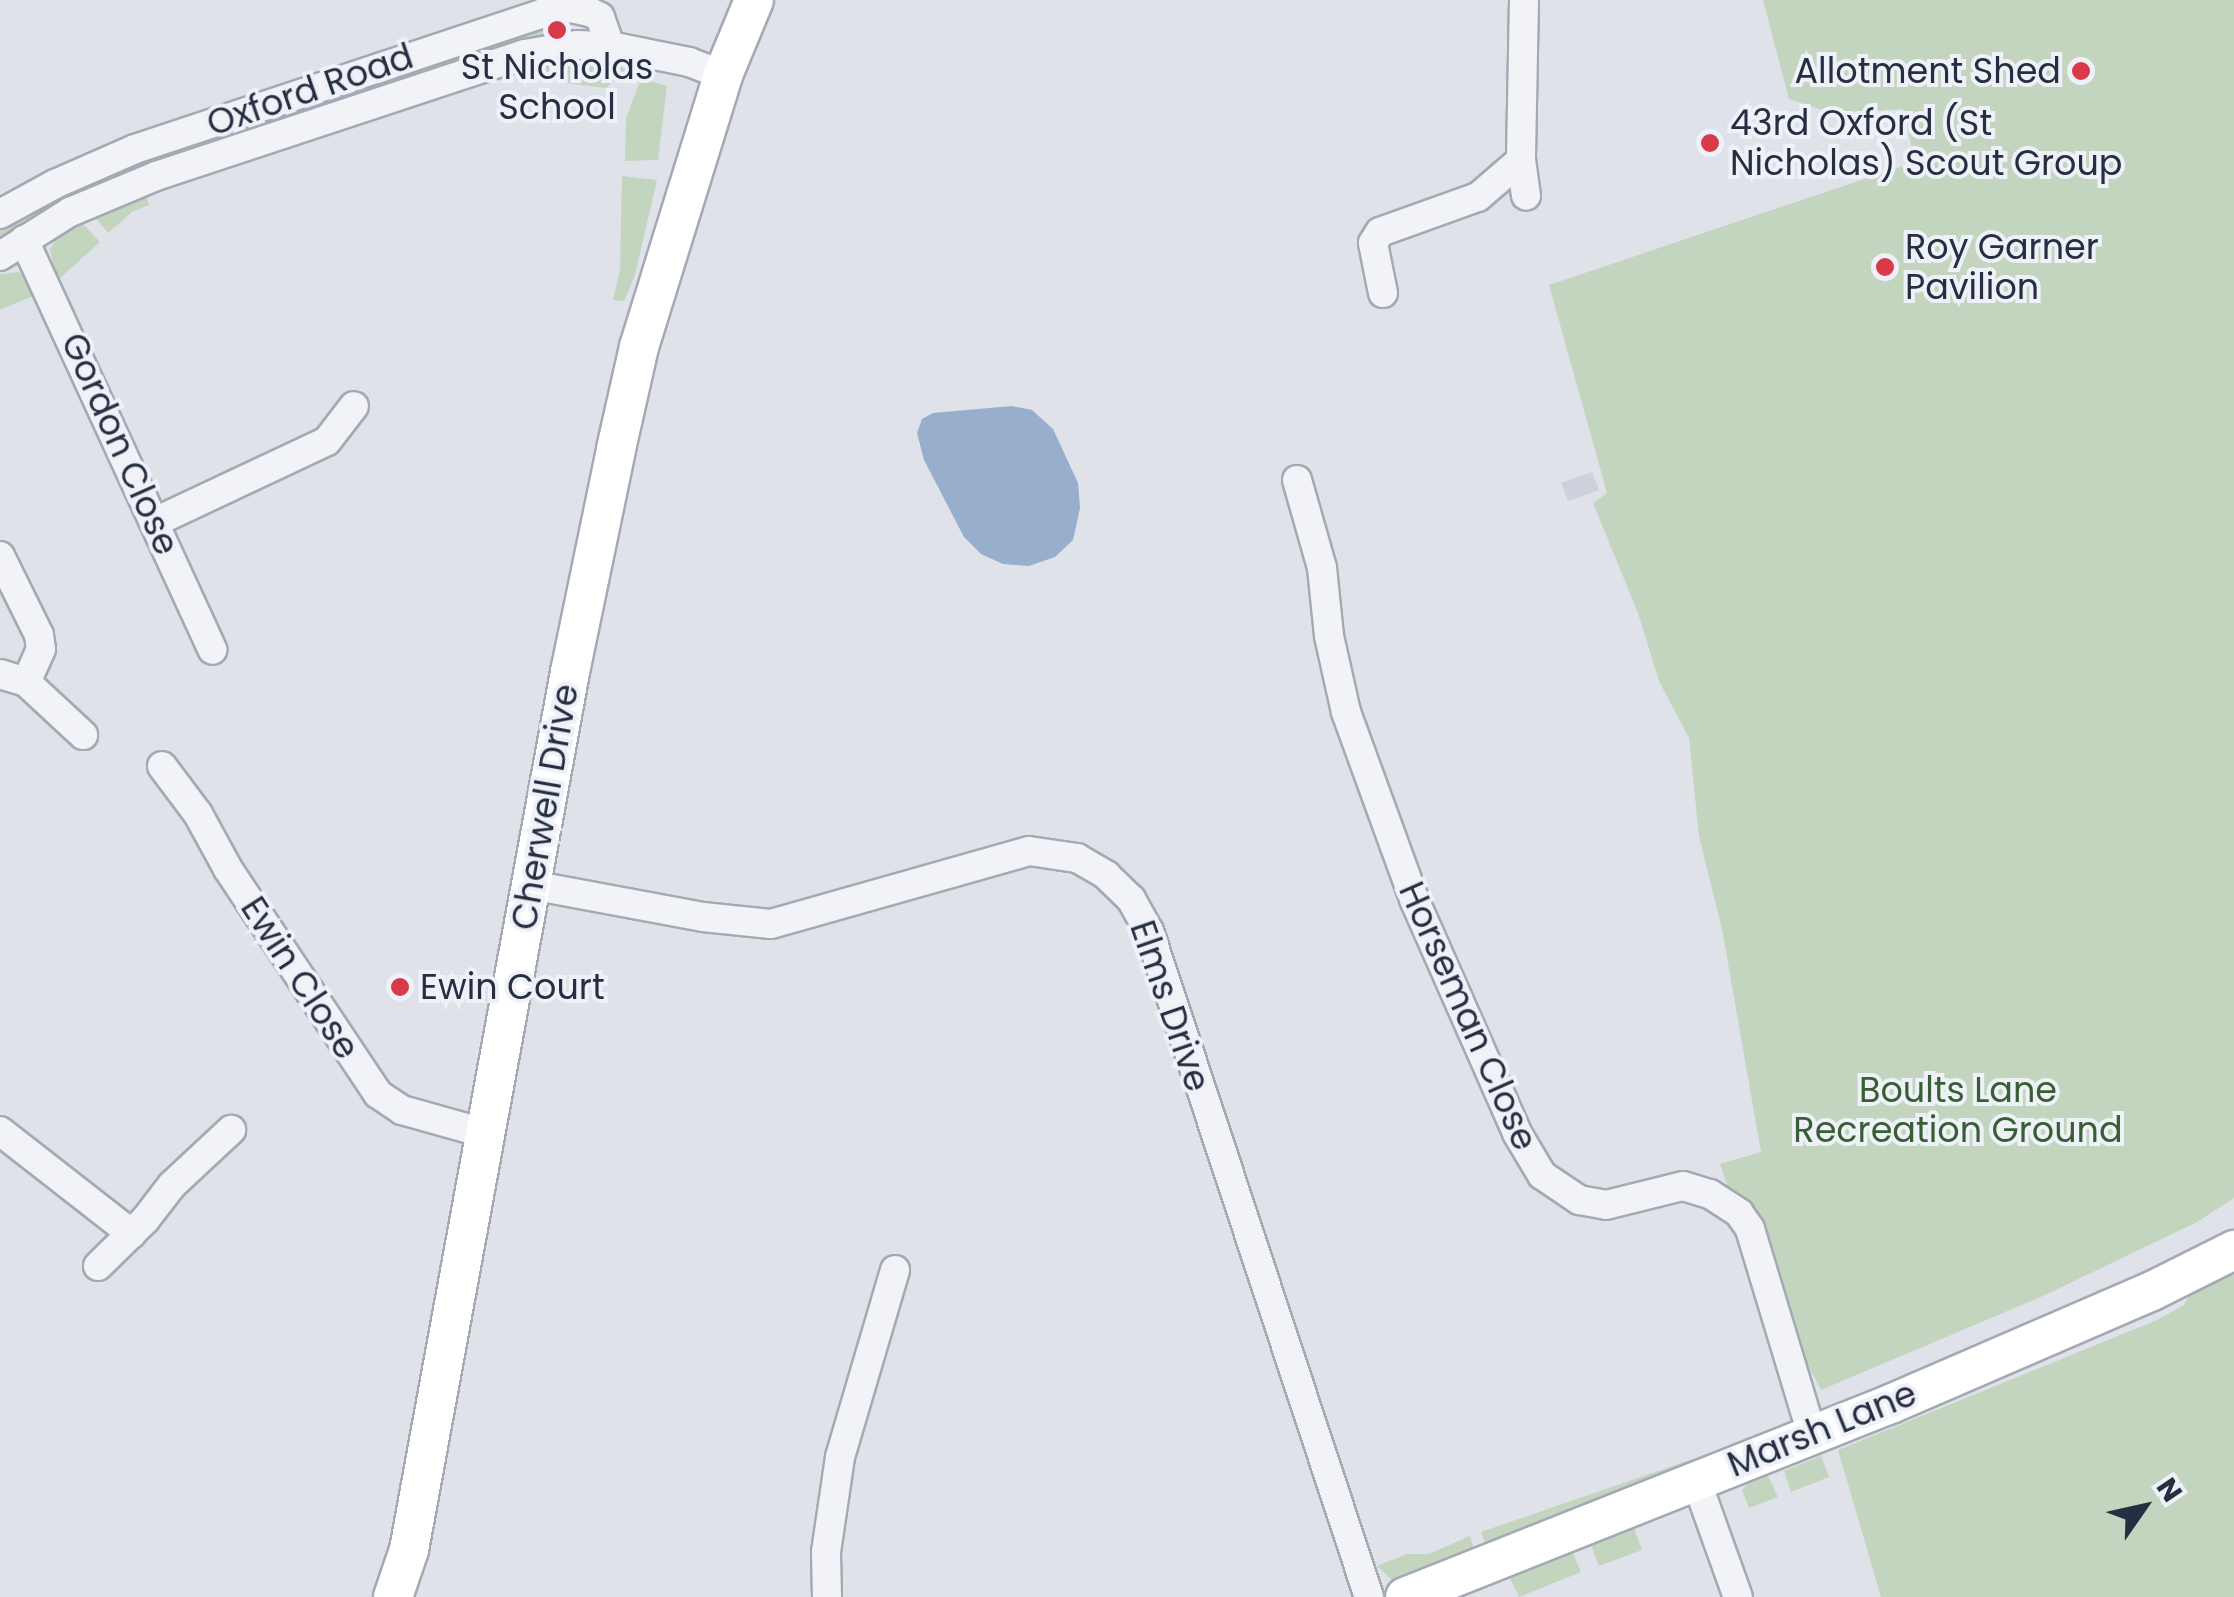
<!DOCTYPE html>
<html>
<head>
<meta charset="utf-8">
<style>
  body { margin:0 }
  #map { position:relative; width:2234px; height:1597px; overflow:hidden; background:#dfe2e9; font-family:Poppins,sans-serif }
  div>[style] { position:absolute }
  .built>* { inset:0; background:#ccd1db }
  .green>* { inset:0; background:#c3d4bf }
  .water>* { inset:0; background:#97aecc }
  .roads { filter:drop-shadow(2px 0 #a4a9b4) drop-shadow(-2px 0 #a4a9b4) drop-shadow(0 2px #a4a9b4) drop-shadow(0 -2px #a4a9b4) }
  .street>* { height:28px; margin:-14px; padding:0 14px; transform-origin:14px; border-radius:14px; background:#f2f3f7 }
  .secondary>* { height:38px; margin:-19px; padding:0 19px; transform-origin:19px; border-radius:19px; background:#fff }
  .dots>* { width:28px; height:28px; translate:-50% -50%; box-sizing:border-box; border:5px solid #eef1f7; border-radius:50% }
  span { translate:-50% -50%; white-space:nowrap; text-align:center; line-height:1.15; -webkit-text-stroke:8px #eef1f7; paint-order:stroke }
  .poi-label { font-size:35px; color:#262f42 }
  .right { translate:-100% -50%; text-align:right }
  .left { translate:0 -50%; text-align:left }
  .street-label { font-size:35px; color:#262f42 }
  .park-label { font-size:35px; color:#385e33 }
  .north { position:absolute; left:2094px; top:1457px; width:100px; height:100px; -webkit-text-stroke:8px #eef1f7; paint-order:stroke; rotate:56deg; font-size:28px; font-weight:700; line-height:40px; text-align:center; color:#262f42 }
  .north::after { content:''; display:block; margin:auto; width:35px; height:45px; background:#262f42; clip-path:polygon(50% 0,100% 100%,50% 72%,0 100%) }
</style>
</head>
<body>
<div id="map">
  <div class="built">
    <div style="clip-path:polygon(1592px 472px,1599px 490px,1568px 501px,1561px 483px)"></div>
  </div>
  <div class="green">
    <div style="clip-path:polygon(1763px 0,2234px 0,2234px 1198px,2197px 1222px,2043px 1296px,1821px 1390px,1810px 1369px,1805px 1370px,1745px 1203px,1729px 1190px,1720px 1164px,1761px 1152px,1722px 929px,1699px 836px,1689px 738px,1659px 681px,1638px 613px,1593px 503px,1607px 493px,1549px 285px,1915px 162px,1903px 109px,1832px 113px,1789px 99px)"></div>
    <div style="clip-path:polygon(559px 18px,561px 24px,548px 29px,549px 36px,451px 63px,162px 159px,84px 192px,0 237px,0 226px,114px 169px)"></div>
    <div style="clip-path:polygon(562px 62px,607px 64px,628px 69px,606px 88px,535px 79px,533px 66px)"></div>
    <div style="clip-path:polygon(641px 78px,667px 86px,658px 160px,625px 161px,626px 119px)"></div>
    <div style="clip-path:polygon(622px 176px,657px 180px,635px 275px,624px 301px,613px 300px,620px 270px)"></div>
    <div style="clip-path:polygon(145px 192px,149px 205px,132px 212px,108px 233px,95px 217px)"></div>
    <div style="clip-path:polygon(81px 222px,100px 242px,57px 281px,50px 249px,59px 234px)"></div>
    <div style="clip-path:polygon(19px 272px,36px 290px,33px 296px,0 310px,0 274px)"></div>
    <div style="clip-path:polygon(2234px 1270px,2234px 1597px,1881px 1597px,1838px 1450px,2157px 1320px,2184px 1305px,2192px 1290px)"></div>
    <div style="clip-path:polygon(1745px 1441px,1747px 1446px,1487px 1548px,1481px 1532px)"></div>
    <div style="clip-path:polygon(1821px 1456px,1829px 1477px,1791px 1492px,1784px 1471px)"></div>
    <div style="clip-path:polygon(1768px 1476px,1778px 1497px,1749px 1508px,1742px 1490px,1752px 1479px)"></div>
    <div style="clip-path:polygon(1633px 1526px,1642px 1550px,1599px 1566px,1590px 1542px)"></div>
    <div style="clip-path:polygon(1470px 1536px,1475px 1553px,1395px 1583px,1377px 1566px,1407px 1554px,1429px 1554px)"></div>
    <div style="clip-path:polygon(1571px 1549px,1581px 1572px,1519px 1597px,1509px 1576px)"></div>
  </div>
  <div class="water">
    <div style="clip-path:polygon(1012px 406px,1032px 410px,1053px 429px,1078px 483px,1080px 508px,1073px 540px,1055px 557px,1029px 566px,1003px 564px,981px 554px,964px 537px,924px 460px,917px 433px,922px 419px,933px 413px)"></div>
  </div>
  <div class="roads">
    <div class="street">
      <div style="left:1524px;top:0;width:160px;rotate:91.1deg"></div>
      <div style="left:1521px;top:160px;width:36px;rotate:82deg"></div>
      <div style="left:0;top:214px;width:63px;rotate:-28.6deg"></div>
      <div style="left:55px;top:184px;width:87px;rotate:-23.6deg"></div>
      <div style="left:135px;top:149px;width:430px;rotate:-18.4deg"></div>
      <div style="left:543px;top:13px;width:28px;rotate:-10deg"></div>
      <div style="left:571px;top:8px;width:19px;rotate:12deg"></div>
      <div style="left:590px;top:12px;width:11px;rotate:27deg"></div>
      <div style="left:600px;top:17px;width:31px;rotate:71deg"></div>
      <div style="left:24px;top:240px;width:451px;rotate:65.3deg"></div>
      <div style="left:0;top:256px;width:83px;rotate:-32.2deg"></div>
      <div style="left:70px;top:212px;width:93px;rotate:-22.7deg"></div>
      <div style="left:156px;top:176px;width:389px;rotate:-18.3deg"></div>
      <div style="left:525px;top:54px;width:53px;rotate:-9.8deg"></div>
      <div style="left:577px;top:45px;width:33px;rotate:2deg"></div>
      <div style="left:610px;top:46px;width:81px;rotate:11.4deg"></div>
      <div style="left:689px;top:62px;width:36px;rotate:21deg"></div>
      <div style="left:1383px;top:293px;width:51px;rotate:-101.3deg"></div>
      <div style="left:1373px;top:243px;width:13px;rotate:-58deg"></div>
      <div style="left:1380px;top:232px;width:104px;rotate:-19.7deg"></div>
      <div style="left:1478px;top:197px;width:57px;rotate:-40.7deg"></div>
      <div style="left:1297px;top:480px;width:91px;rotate:74.1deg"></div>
      <div style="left:1322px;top:568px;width:68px;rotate:84.1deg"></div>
      <div style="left:1329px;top:636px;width:78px;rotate:77.4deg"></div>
      <div style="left:1346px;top:712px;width:199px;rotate:70deg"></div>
      <div style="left:1414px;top:899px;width:256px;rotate:66.2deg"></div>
      <div style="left:1517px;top:1133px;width:49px;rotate:59.2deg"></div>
      <div style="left:1542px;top:1175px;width:45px;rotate:34deg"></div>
      <div style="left:1579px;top:1200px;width:27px;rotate:10deg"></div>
      <div style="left:1606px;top:1205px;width:79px;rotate:-13.9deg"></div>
      <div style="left:1683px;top:1186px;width:28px;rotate:17deg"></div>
      <div style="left:1710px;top:1194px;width:35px;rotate:33deg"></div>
      <div style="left:1739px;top:1213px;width:19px;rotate:55deg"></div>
      <div style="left:1750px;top:1229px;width:214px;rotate:73.2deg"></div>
      <div style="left:155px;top:522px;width:190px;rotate:-25.2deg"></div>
      <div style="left:327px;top:441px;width:44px;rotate:-52.4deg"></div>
      <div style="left:0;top:556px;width:88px;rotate:63.7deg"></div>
      <div style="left:39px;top:635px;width:14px;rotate:82deg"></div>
      <div style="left:41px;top:649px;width:36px;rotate:114deg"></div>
      <div style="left:0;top:674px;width:27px;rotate:17deg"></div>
      <div style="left:26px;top:682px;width:78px;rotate:42.9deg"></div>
      <div style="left:162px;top:766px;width:60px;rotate:53.1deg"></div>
      <div style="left:198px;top:814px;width:63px;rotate:61.4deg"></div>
      <div style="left:228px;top:869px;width:270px;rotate:56.3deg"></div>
      <div style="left:378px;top:1094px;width:29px;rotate:34deg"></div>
      <div style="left:402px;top:1110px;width:85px;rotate:15.7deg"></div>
      <div style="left:531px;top:885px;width:175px;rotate:10.5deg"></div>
      <div style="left:703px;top:917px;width:68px;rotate:5.9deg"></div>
      <div style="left:771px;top:924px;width:268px;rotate:-15.8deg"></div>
      <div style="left:1029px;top:851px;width:49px;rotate:8.3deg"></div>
      <div style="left:1077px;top:858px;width:34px;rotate:30deg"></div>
      <div style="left:1106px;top:875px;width:35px;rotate:44deg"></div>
      <div style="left:1131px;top:899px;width:37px;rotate:61deg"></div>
      <div style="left:1149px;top:931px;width:701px;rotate:71.72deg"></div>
      <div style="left:0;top:1131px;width:167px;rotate:38deg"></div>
      <div style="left:98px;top:1266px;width:66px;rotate:-44.4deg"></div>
      <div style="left:145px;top:1220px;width:44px;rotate:-52.4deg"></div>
      <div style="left:172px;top:1185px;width:81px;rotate:-43deg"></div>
      <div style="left:1696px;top:1480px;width:124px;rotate:70.3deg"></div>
      <div style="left:827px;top:1597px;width:45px;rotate:-91.3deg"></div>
      <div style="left:826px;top:1552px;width:96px;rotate:-81.6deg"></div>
      <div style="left:840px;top:1457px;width:195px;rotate:-73.6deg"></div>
    </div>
    <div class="secondary">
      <div style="left:393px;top:1597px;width:50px;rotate:-71.2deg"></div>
      <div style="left:409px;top:1550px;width:893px;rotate:-79.61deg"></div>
      <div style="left:570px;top:672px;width:228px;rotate:-78.3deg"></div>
      <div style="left:616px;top:449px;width:105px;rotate:-77.3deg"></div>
      <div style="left:639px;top:347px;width:285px;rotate:-72.8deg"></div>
      <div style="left:723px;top:75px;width:81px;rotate:-67.5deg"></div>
      <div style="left:1405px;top:1597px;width:525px;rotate:-21.68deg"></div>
      <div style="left:1893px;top:1403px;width:282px;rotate:-23.4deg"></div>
      <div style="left:2152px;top:1291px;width:92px;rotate:-26.6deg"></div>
    </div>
  </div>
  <div class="dots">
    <div style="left:557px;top:30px;background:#d83a49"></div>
    <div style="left:2081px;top:71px;background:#d83a49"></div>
    <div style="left:1710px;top:143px;background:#d83a49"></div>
    <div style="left:1885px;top:267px;background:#d83a49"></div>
    <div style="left:400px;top:987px;background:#d83a49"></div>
  </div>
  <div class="poi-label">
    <span style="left:557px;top:87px">St Nicholas<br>School</span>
    <span class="right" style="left:2061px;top:71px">Allotment Shed</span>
    <span class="left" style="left:1730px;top:143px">43rd Oxford (St<br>Nicholas) Scout Group</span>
    <span class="left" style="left:1905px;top:267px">Roy Garner<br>Pavilion</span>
    <span class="left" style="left:420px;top:987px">Ewin Court</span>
  </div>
  <div class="street-label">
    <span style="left:310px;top:90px;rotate:-19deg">Oxford Road</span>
    <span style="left:120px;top:444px;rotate:66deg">Gordon Close</span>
    <span style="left:545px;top:807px;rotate:-80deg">Cherwell Drive</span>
    <span style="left:300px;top:978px;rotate:57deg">Ewin Close</span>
    <span style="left:1170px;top:1006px;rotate:71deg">Elms Drive</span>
    <span style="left:1468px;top:1016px;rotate:66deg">Horseman Close</span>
    <span style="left:1822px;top:1429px;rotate:-22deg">Marsh Lane</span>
  </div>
  <div class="park-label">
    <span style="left:1958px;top:1110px">Boults Lane<br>Recreation Ground</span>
  </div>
  <div class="north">N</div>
</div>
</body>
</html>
